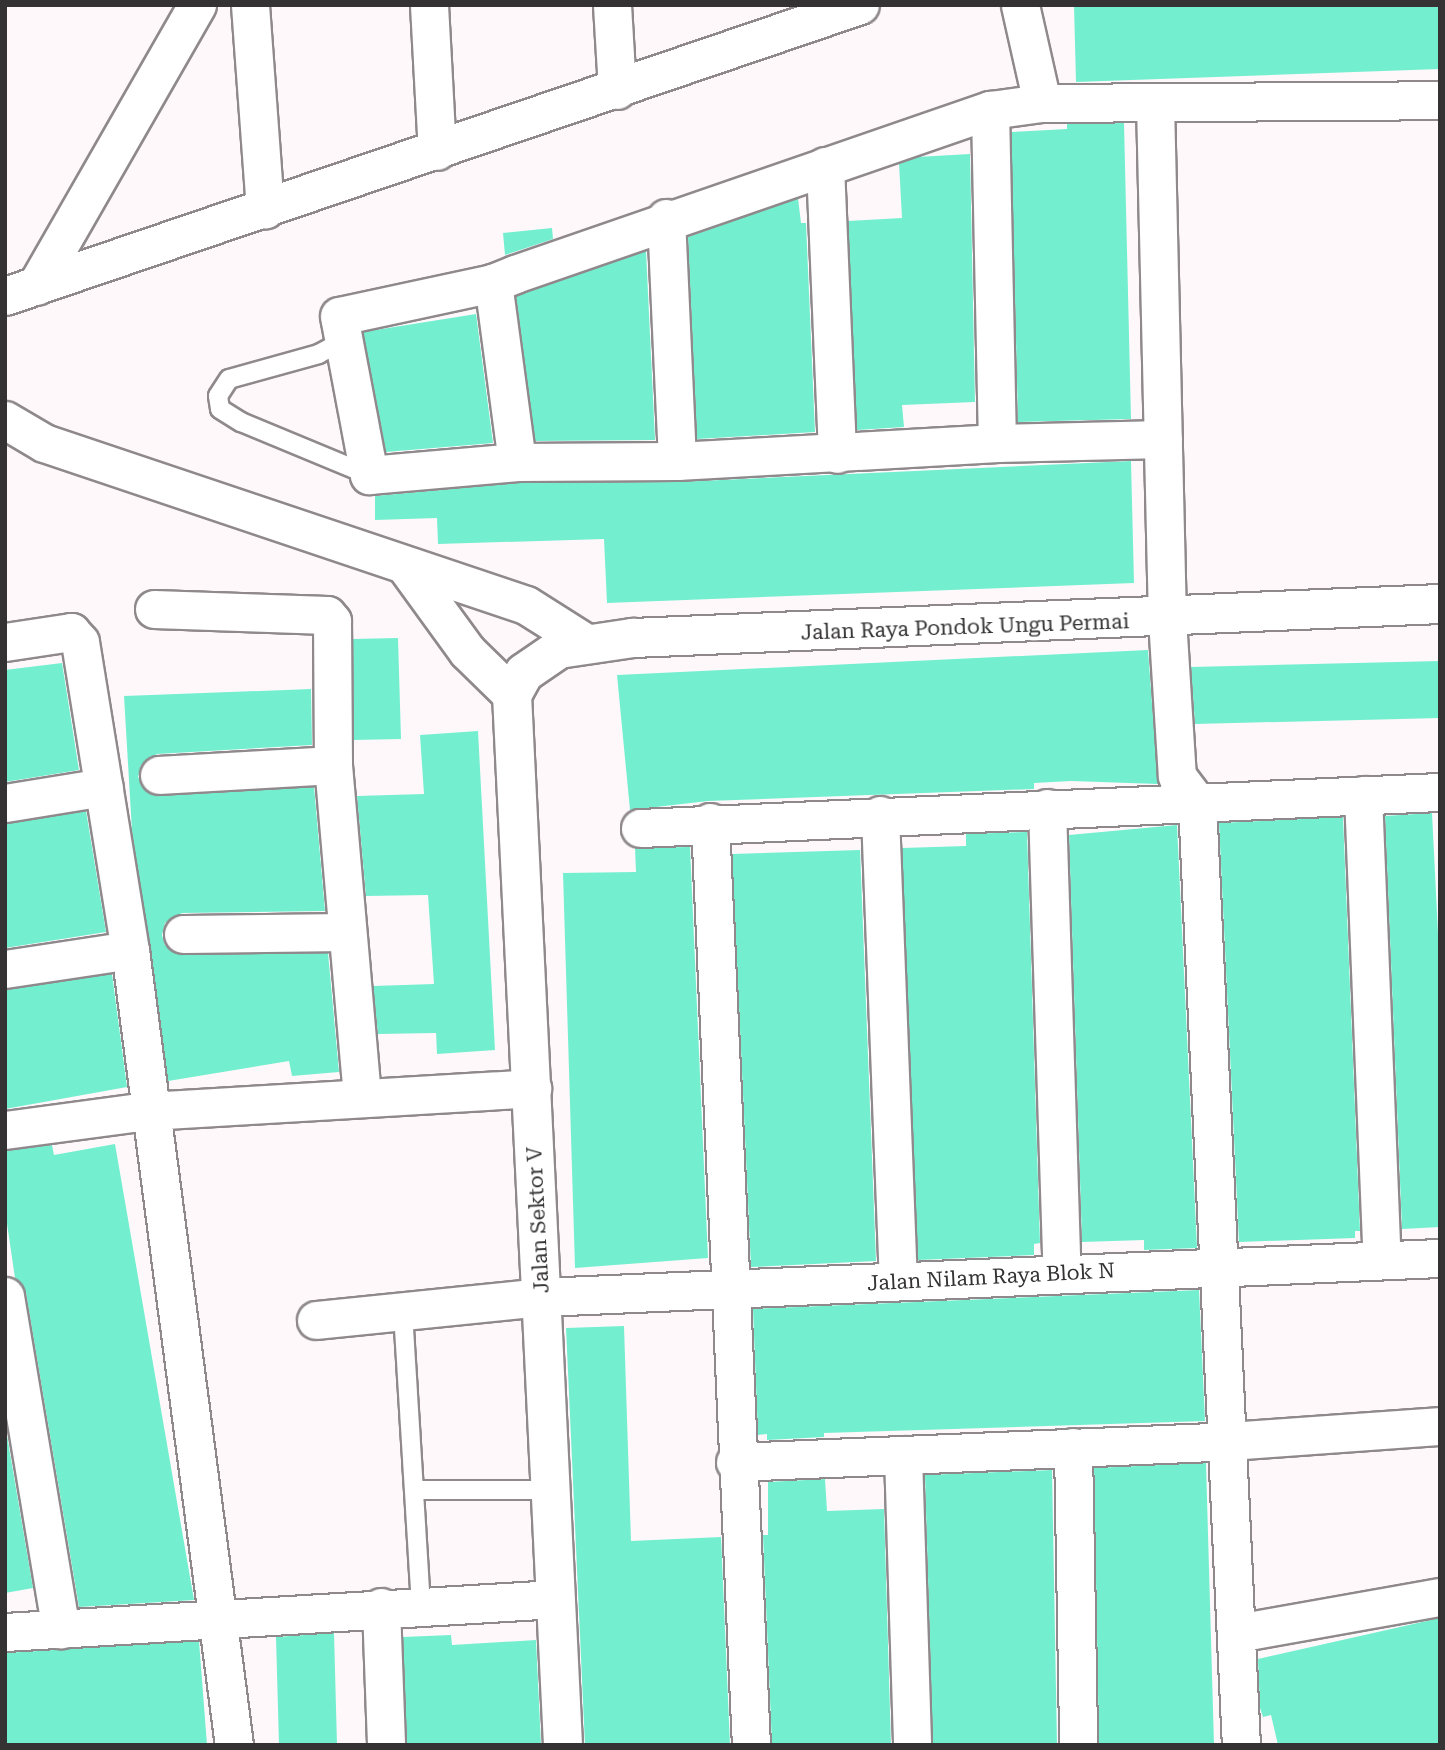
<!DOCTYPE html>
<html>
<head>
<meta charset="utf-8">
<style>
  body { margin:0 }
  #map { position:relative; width:1445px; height:1750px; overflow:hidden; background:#fef8fb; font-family:"Roboto Serif",serif }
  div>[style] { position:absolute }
  .building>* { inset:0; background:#73efcf }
  .roads { filter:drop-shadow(2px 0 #8f898c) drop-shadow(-2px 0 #8f898c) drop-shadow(0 2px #8f898c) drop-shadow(0 -2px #8f898c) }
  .service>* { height:18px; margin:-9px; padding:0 9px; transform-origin:9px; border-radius:9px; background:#fff }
  .minor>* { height:37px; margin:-18.5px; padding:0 18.5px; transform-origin:18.5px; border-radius:18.5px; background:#fff }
  .tertiary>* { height:38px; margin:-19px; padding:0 19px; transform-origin:19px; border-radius:19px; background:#fff }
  span { translate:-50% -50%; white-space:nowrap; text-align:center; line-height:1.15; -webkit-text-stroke:7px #fff; paint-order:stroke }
  .street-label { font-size:21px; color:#343233 }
  .frame { position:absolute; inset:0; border:7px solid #343233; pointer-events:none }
</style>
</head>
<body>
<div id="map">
  <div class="building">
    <div style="clip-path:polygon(1074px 5px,1440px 5px,1440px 69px,1076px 82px)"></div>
    <div style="clip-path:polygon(1124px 123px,1131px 419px,1018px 422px,1011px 132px,1067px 129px,1067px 124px)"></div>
    <div style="clip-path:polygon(970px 154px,975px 402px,902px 405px,904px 427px,857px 430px,848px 221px,902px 218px,899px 163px,917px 157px)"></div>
    <div style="clip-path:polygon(798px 198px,801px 223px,806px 223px,815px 432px,697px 439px,688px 237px)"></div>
    <div style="clip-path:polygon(552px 228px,553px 239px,505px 255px,503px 233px)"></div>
    <div style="clip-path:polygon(646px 251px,655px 440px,535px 441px,516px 296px)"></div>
    <div style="clip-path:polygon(476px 314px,493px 443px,386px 452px,363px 332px)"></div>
    <div style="clip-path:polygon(1131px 461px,1134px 583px,607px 603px,604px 539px,438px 544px,437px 518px,375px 520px,375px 496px,518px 483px,678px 482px)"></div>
    <div style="clip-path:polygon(398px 638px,401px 739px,354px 740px,353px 639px)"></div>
    <div style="clip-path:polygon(1148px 650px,1158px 784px,1071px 781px,1034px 783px,1034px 789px,708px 801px,630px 810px,617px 675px)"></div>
    <div style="clip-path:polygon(1440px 661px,1440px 718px,1195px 724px,1191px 667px)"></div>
    <div style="clip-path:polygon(62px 663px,79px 770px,5px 782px,5px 670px)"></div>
    <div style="clip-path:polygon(311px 689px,312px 745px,157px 754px,141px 765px,138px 777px,149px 793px,160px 796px,314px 787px,325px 911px,182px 913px,165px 923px,162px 935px,165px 945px,183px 955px,328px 953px,339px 1072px,292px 1076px,289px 1061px,168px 1081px,132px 831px,124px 696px)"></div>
    <div style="clip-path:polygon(478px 731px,495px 1050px,437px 1054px,436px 1033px,378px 1034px,373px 986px,434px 984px,428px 895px,366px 896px,357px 796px,424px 794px,420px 735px)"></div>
    <div style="clip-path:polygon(86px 811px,106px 932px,5px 948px,5px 823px)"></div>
    <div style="clip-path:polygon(1432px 813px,1440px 974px,1440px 1227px,1402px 1229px,1385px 816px)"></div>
    <div style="clip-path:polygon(1343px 817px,1360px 1231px,1355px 1231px,1355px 1238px,1239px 1242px,1219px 823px)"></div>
    <div style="clip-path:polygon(1177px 825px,1197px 1248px,1144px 1250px,1144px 1240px,1082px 1242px,1069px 835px)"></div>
    <div style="clip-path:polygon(1027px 832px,1040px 1243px,1034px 1244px,1034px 1255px,918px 1260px,902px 848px,966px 846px,966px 834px)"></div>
    <div style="clip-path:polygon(690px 847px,708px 1258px,575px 1268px,563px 873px,636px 872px,635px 848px)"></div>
    <div style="clip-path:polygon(860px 850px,876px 1261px,751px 1267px,732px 854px)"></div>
    <div style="clip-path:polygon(112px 974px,127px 1087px,5px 1109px,5px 990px)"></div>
    <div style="clip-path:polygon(115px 1144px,194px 1600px,79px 1607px,26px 1293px,15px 1278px,5px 1210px,5px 1151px,52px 1145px,54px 1155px)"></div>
    <div style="clip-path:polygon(1199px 1290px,1205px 1421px,824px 1433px,824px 1437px,767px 1440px,767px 1434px,758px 1435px,753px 1309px)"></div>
    <div style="clip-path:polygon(624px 1326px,631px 1541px,721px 1537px,730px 1745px,585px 1745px,566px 1328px)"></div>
    <div style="clip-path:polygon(5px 1424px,33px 1588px,5px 1593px)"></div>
    <div style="clip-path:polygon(1206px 1463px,1214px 1745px,1099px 1745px,1094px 1468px)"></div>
    <div style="clip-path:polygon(1052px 1470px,1057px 1745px,933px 1745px,925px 1475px)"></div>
    <div style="clip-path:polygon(825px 1479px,827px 1511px,884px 1509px,891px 1745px,772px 1745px,763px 1535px,768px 1535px,768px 1482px)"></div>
    <div style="clip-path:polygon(1440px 1618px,1440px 1745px,1278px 1745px,1271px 1715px,1263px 1717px,1260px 1708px,1258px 1659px)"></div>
    <div style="clip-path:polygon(334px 1633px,337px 1745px,279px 1745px,276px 1637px)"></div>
    <div style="clip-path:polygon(451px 1635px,452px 1645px,536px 1640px,541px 1745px,407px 1745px,403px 1637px)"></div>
    <div style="clip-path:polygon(199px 1641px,207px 1745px,5px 1745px,5px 1653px)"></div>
  </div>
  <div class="roads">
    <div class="service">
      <div style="left:343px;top:341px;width:27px;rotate:152deg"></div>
      <div style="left:319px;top:354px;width:93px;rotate:164.5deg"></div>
      <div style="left:229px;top:379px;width:20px;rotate:123deg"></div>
      <div style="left:218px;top:396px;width:13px;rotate:81deg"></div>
      <div style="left:220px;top:409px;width:25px;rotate:32deg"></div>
      <div style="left:241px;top:422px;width:139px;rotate:22.5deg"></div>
      <div style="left:403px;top:1312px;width:294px;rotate:86.5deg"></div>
      <div style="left:414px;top:1490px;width:136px"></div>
    </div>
    <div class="minor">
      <div style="left:250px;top:5px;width:205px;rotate:85.8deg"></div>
      <div style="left:429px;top:5px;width:146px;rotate:86.9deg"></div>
      <div style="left:612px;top:5px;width:85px;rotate:86.6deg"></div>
      <div style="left:1020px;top:5px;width:100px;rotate:77.3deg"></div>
      <div style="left:1155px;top:103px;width:516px;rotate:88.67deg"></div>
      <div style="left:1167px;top:619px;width:157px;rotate:86.4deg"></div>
      <div style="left:1177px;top:776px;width:34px;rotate:53deg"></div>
      <div style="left:1197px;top:803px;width:943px;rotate:87.33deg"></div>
      <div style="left:990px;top:110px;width:333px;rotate:88.8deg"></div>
      <div style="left:825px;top:166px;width:288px;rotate:87.6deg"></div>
      <div style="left:666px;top:218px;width:243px;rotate:87.4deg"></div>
      <div style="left:493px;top:283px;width:157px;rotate:167.9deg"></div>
      <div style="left:339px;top:316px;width:162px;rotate:79.3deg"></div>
      <div style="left:369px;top:475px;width:149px;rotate:-5deg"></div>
      <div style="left:517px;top:462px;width:160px;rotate:-0.4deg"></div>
      <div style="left:677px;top:461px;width:321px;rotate:-3.2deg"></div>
      <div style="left:997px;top:443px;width:166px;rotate:-1.4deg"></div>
      <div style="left:36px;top:286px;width:324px;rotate:-60.2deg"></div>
      <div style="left:5px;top:296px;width:903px;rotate:-18.8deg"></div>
      <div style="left:5px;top:420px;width:45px;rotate:30.5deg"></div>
      <div style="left:44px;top:443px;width:508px;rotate:18.58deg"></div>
      <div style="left:526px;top:605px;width:71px;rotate:32.3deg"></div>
      <div style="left:517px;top:462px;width:181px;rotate:-97.6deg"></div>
      <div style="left:493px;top:283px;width:24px;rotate:-22deg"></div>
      <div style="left:515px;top:274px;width:503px;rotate:-19.05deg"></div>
      <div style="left:990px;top:110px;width:52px;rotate:-7.7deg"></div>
      <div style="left:1042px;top:103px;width:398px;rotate:-0.4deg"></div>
      <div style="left:406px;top:567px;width:104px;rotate:54deg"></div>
      <div style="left:467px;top:651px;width:63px;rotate:44.4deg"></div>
      <div style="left:154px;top:609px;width:173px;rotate:2deg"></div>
      <div style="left:327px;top:615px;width:8px;rotate:50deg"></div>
      <div style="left:332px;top:621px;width:144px;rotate:89.6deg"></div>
      <div style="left:333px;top:765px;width:333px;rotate:85deg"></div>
      <div style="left:5px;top:642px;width:67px;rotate:-8.6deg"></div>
      <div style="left:71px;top:632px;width:13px;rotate:48deg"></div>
      <div style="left:80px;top:642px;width:312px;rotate:80.8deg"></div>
      <div style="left:130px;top:950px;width:802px;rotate:82.55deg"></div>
      <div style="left:159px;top:775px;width:174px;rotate:-3.3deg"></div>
      <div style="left:1363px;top:795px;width:465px;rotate:87.7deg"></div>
      <div style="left:5px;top:803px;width:100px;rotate:-9.2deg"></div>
      <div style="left:1047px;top:808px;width:466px;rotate:88.2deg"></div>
      <div style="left:880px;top:815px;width:466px;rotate:87.8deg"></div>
      <div style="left:710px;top:822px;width:924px;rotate:87.46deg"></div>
      <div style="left:640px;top:828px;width:801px;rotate:-2.58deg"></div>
      <div style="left:183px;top:934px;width:164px;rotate:-0.7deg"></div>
      <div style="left:5px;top:969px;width:126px;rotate:-8.6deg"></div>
      <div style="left:5px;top:1130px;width:144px;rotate:-7.6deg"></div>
      <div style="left:148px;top:1111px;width:385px;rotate:-3.4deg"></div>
      <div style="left:5px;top:1296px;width:338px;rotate:80.5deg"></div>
      <div style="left:316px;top:1320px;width:227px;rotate:-5.8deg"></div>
      <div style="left:542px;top:1297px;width:899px;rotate:-2.49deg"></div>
      <div style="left:1073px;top:1447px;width:298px;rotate:89deg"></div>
      <div style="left:903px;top:1455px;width:290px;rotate:88.2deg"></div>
      <div style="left:735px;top:1462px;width:495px;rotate:-2.4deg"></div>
      <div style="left:1230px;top:1441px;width:211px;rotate:-4.1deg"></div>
      <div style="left:381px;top:1607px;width:138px;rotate:87.9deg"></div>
      <div style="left:5px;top:1632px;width:551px;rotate:-3.43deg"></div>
      <div style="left:1237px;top:1633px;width:206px;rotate:-10.1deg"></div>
    </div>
    <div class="tertiary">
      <div style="left:563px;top:1745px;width:1051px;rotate:-92.78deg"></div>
      <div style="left:512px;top:695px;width:25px;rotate:-61deg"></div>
      <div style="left:524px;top:673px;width:42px;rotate:-34.4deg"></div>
      <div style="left:559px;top:649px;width:75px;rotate:-8.5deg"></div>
      <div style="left:633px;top:638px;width:808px;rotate:-2.41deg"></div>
    </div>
  </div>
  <div class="street-label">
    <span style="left:965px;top:627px;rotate:-2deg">Jalan Raya Pondok Ungu Permai</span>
    <span style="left:538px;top:1220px;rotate:-93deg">Jalan Sektor V</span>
    <span style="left:991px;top:1277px;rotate:-3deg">Jalan Nilam Raya Blok N</span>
  </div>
  <div class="frame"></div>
</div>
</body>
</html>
